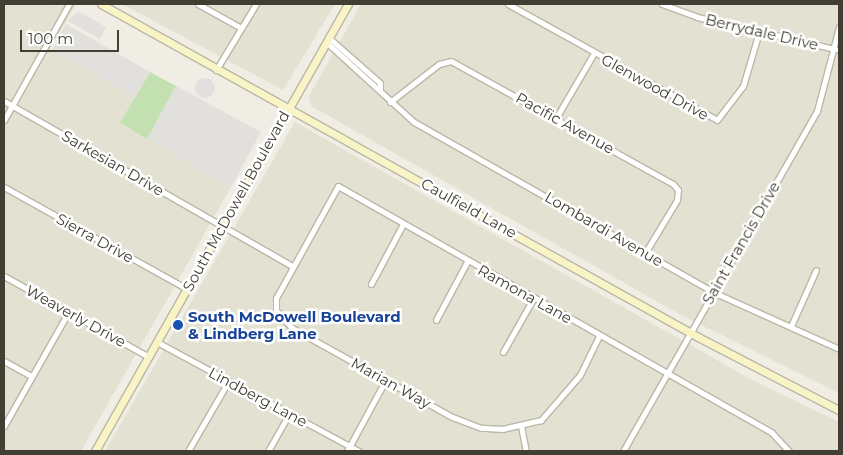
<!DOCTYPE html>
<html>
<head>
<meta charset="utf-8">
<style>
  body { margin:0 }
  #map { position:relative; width:843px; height:455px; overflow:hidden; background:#f0eee4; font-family:Montserrat,sans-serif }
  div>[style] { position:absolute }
  .residential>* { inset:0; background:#e3e1d2 }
  .green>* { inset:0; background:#c3e0b0 }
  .parking>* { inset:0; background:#e1e0dc }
  .round { border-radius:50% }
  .roads { filter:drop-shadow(1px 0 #bab7a7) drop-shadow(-1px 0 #bab7a7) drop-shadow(0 1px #bab7a7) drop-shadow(0 -1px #bab7a7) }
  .minor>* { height:5px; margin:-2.5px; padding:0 2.5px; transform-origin:2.5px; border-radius:2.5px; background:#fff }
  .secondary>* { height:7px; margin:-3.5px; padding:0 3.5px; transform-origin:3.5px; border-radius:3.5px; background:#f8f4c5 }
  .dots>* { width:14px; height:14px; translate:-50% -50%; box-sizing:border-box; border:2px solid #fff; border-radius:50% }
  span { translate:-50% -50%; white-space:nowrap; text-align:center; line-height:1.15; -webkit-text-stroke:5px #fff; paint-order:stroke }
  .street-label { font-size:15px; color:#413e34 }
  .transit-label { font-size:15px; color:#164399; font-weight:700 }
  .left { translate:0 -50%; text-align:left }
  .frame { position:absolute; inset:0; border:5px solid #413e34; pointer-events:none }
  .scale { position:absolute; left:20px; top:30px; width:99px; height:22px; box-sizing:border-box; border:2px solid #413e34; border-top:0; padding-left:6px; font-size:15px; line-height:18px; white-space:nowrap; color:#413e34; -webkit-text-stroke:4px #fff; paint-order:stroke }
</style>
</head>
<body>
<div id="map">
  <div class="residential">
    <div style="clip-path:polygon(4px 4px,75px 6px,50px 49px,135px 97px,121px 124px,231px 187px,81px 451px,4px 451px)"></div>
    <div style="clip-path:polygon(122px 4px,335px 4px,283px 90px)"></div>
    <div style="clip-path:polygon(361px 4px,839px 4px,839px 393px,681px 315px,311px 106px,309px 96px)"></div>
    <div style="clip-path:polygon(295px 122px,756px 382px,839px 422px,839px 451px,105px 451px)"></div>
  </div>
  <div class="green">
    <div style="clip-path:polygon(150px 72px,176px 86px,147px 139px,120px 123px)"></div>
  </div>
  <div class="parking">
    <div style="clip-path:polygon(78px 11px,106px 27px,100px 39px,68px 21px)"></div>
    <div style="clip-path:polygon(66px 24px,150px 72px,135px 97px,52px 51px)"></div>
    <div class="round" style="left:195px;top:78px;width:20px;height:20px"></div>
    <div style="clip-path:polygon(176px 86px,261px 132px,231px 187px,147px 139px)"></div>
  </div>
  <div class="roads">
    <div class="minor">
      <div style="left:198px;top:4px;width:49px;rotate:29.2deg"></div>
      <div style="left:508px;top:4px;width:239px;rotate:29deg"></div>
      <div style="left:717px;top:120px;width:43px;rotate:-52.6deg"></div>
      <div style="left:743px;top:86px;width:56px;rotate:-73.5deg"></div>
      <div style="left:662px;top:4px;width:37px;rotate:20deg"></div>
      <div style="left:697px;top:17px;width:142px;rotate:13.1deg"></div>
      <div style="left:328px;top:37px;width:69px;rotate:41.5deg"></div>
      <div style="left:380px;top:83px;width:7px;rotate:90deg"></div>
      <div style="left:326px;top:42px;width:119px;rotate:42.3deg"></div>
      <div style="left:414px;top:122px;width:344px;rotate:29.6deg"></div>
      <div style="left:713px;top:292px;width:138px;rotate:24.3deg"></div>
      <div style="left:216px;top:70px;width:77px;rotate:-58.8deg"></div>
      <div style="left:4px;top:101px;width:332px;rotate:29.8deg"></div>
      <div style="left:390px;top:102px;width:62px;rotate:-37.8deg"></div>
      <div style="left:439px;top:64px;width:12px;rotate:-14deg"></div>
      <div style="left:451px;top:61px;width:254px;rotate:29deg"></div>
      <div style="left:673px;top:184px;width:8px;rotate:50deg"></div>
      <div style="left:678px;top:190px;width:10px;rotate:96deg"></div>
      <div style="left:677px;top:200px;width:62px;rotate:121.1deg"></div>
      <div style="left:556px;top:118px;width:75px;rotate:-59.7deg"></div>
      <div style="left:4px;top:120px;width:133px;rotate:-60.7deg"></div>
      <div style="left:4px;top:187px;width:210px;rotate:29.1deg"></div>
      <div style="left:4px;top:276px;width:166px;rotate:29.2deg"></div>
      <div style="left:371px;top:284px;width:66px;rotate:-61.9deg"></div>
      <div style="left:436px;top:320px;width:66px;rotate:-61.9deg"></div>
      <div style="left:791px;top:326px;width:61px;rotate:-65.9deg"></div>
      <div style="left:599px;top:336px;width:43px;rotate:116deg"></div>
      <div style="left:580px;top:375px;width:60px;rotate:130.9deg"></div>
      <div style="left:541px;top:420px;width:39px;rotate:167deg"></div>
      <div style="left:503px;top:429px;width:22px;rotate:-177deg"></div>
      <div style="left:481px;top:428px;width:31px;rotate:-159deg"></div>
      <div style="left:452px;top:417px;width:183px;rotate:-150.9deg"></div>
      <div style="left:292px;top:328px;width:24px;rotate:-132deg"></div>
      <div style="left:276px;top:310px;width:12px;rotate:-90deg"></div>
      <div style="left:276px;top:298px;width:128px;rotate:-61deg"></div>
      <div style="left:338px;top:186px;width:499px;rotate:29.6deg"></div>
      <div style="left:772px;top:433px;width:25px;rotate:47deg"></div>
      <div style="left:157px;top:342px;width:230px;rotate:28.4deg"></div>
      <div style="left:503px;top:352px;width:61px;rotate:-60.5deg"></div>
      <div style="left:4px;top:361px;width:31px;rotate:29deg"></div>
      <div style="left:4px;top:426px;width:130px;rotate:-60.5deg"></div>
      <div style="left:521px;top:426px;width:25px;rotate:79deg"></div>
      <div style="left:188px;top:451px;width:80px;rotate:-59.9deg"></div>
      <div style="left:268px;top:451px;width:43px;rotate:-60.4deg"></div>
      <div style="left:347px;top:451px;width:80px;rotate:-61.5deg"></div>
      <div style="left:623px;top:451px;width:391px;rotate:-60.3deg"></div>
      <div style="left:817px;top:111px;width:87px;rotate:-75.3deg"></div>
    </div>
    <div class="secondary">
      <div style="left:101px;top:4px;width:684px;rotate:29.15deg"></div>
      <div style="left:698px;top:337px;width:159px;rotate:27.4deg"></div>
      <div style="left:95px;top:451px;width:514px;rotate:-60.49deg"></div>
    </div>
  </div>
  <div class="dots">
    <div style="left:178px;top:325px;background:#1a4fb4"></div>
  </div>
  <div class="street-label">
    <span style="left:762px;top:32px;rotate:13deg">Berrydale Drive</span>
    <span style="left:655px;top:87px;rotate:29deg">Glenwood Drive</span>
    <span style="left:565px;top:123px;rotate:29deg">Pacific Avenue</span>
    <span style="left:113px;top:163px;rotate:30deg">Sarkesian Drive</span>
    <span style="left:236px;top:201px;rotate:-61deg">South McDowell Boulevard</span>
    <span style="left:469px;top:208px;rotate:29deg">Caulfield Lane</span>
    <span style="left:604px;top:229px;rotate:30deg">Lombardi Avenue</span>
    <span style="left:95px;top:238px;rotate:29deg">Sierra Drive</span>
    <span style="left:741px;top:243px;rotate:-60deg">Saint Francis Drive</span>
    <span style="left:525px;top:294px;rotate:29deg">Ramona Lane</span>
    <span style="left:76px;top:316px;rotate:29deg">Weaverly Drive</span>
    <span style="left:391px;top:383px;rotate:29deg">Marian Way</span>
    <span style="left:258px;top:397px;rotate:28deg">Lindberg Lane</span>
  </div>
  <div class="transit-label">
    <span class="left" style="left:188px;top:325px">South McDowell Boulevard<br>&amp; Lindberg Lane</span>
  </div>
  <div class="frame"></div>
  <div class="scale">100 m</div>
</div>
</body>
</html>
